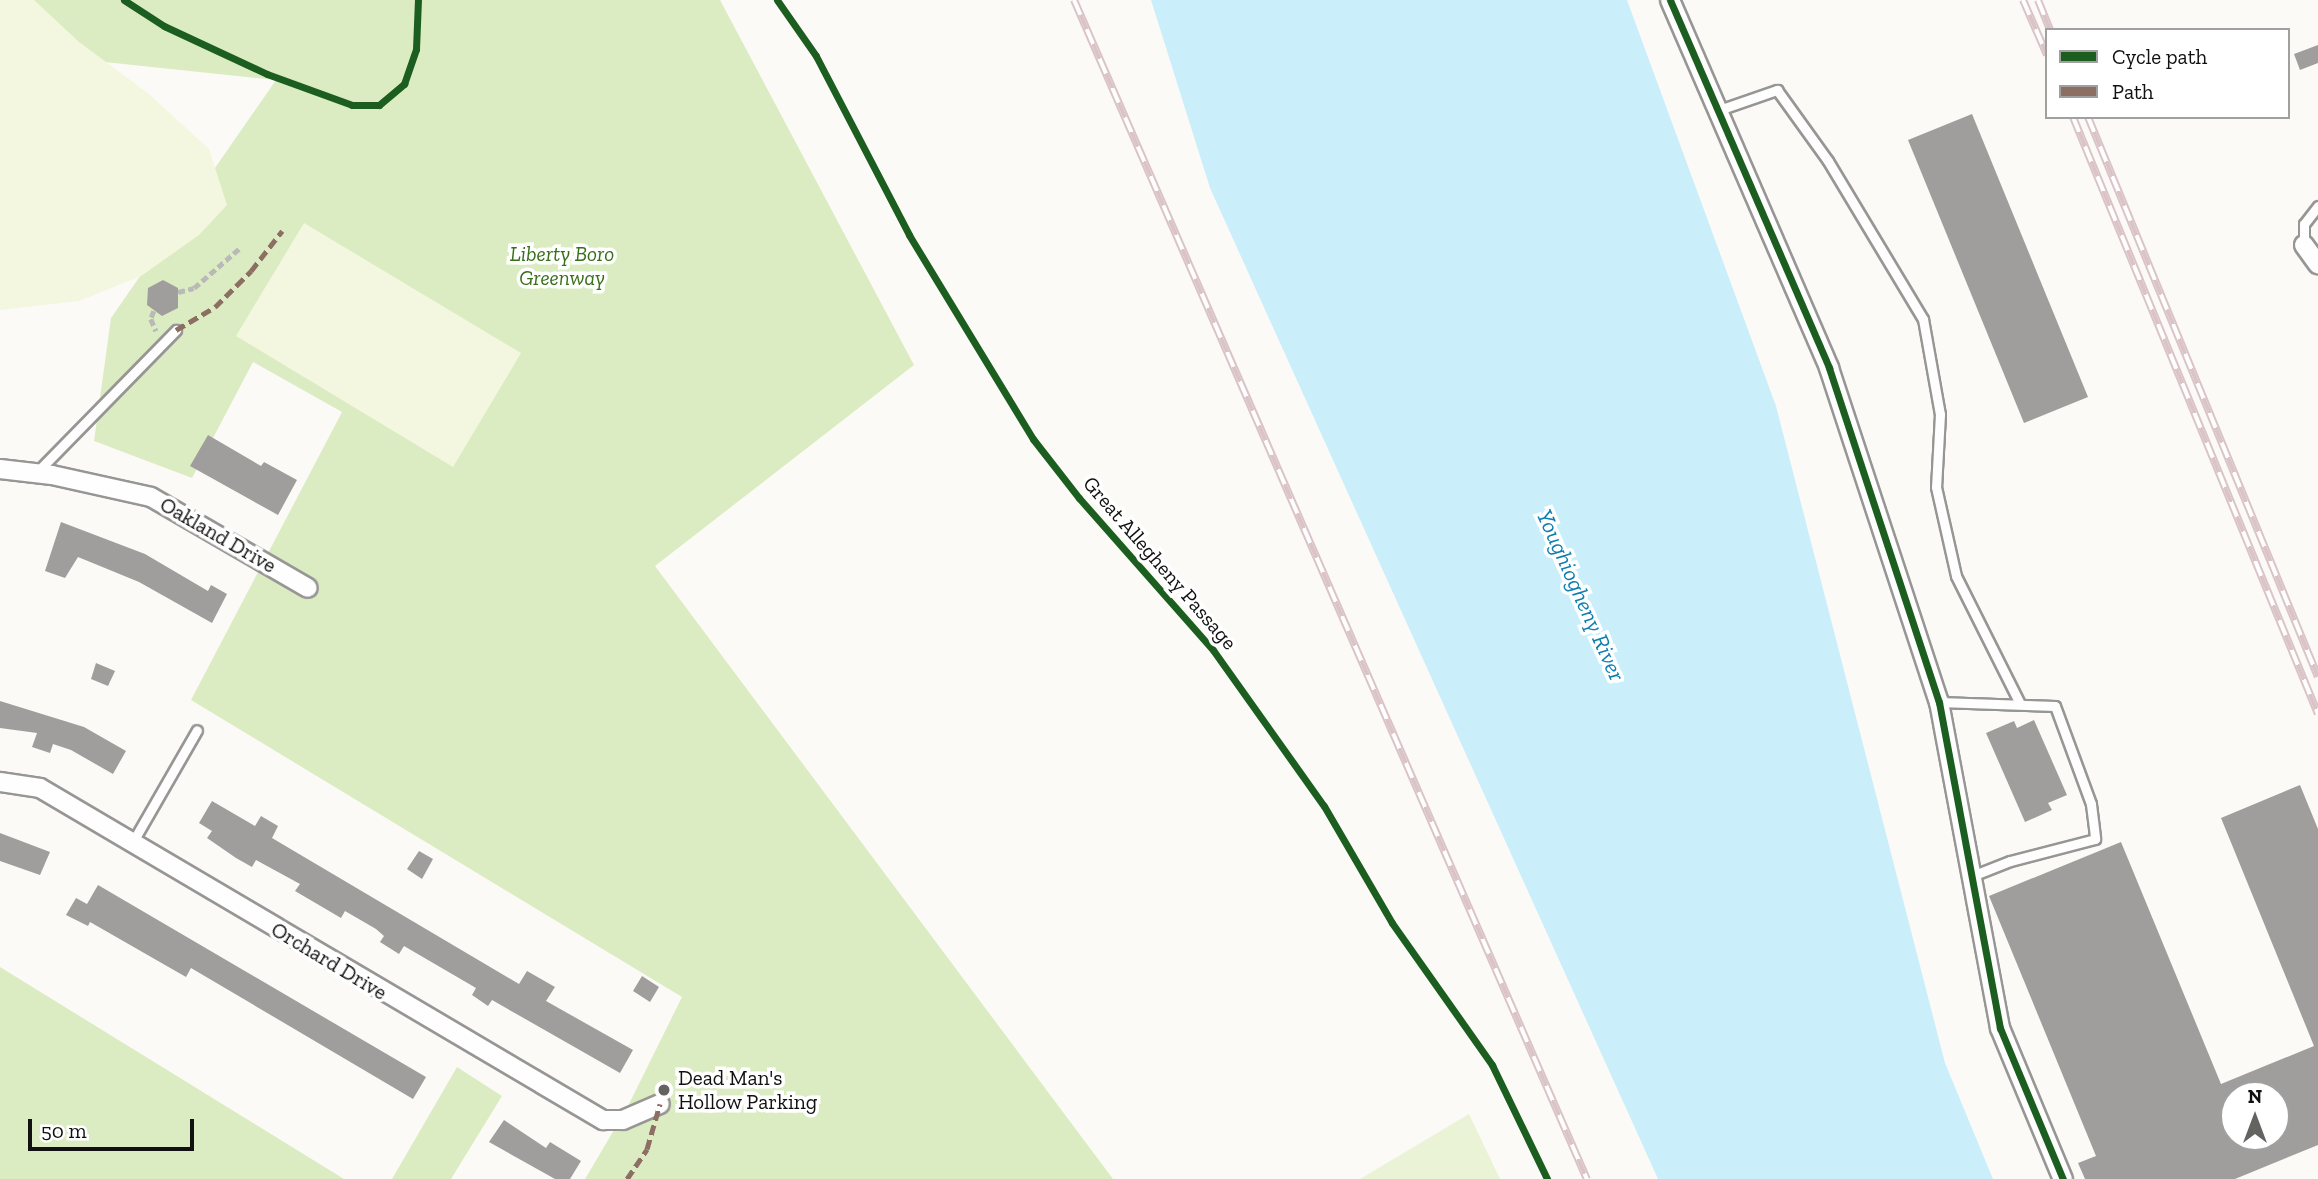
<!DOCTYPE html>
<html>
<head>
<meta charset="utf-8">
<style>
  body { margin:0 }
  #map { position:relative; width:2318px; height:1179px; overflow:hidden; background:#fcfaf7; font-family:"Zilla Slab",serif }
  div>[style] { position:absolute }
  .green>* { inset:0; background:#eaf3d5 }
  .forest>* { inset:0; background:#dcecc2 }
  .pitch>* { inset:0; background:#f3f7df }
  .water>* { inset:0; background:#caeffa }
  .building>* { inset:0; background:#a09e9c }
  .path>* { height:4.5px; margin-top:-2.25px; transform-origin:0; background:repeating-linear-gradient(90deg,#b9b9b8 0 7px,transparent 0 10.5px) }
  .roads { filter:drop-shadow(2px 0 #979695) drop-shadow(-2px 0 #979695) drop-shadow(0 2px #979695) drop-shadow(0 -2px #979695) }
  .lane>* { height:9px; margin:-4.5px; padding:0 4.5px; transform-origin:4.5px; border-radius:4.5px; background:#fffefe }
  .street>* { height:18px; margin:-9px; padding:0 9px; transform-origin:9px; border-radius:9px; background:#fffefe }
  .rail>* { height:8px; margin-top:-4px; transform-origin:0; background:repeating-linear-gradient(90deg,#fff 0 16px,#dac4c8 0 32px); box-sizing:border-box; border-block:2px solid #dac4c8 }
  .quiet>* { height:5px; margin-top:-2.5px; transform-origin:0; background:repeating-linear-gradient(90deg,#8d6e63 0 10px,transparent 0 15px) }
  .cycleway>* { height:7px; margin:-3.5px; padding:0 3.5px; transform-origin:3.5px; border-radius:3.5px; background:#1b5e20 }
  .dots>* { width:19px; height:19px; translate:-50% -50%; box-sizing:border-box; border:4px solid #fff; border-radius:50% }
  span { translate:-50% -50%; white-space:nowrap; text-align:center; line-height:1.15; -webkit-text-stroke:7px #fff; paint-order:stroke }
  .park-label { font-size:21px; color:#376f1a; font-style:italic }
  .street-label { font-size:21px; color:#111 }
  .poi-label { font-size:21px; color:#111 }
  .left { translate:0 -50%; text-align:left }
  .water-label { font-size:23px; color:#0d7eaf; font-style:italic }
  .legend { position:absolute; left:2045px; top:28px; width:245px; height:91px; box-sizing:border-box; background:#fff; border:2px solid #a0a0a0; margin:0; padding:9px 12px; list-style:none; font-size:21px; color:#111 }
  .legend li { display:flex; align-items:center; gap:14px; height:35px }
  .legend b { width:35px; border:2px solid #a0a0a0 }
  .north { position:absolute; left:2220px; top:1081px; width:70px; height:70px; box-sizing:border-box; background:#fff; border:2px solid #a0a0a0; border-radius:50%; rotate:0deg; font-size:19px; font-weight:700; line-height:28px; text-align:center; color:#111 }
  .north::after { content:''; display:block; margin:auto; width:24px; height:32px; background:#636362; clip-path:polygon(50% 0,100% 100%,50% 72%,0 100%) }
  .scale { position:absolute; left:28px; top:1119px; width:166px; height:32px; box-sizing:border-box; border:4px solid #111; border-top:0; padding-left:9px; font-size:21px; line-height:24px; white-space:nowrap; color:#111; -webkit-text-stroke:5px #fff; paint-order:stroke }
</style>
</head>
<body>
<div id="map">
  <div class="green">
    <div style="clip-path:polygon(1469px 1114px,1500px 1179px,1360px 1179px)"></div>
  </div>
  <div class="forest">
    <div style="clip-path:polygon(0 0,720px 0,914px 365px,655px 566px,1113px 1179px,585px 1179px,627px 1108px,682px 997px,191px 700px,342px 412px,253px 362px,192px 478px,94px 441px,111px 318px,276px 80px,0 51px)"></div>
    <div style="clip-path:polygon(0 967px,344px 1179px,0 1179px)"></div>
    <div style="clip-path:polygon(457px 1067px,502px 1096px,451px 1179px,392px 1179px)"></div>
  </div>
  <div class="pitch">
    <div style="clip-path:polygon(0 0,34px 0,79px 42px,149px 94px,209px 149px,227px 205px,199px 235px,141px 276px,79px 301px,0 310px)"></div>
    <div style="clip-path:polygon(304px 223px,521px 353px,453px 467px,236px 336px)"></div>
  </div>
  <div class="water">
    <div style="clip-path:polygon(1151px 0,1627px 0,1776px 406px,1945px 1063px,1993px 1179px,1658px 1179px,1210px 188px)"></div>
  </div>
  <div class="building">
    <div style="clip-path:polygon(2318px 45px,2318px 63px,2300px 70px,2294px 54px)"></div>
    <div style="clip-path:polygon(1972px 114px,2088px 397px,2024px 423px,1908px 140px)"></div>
    <div style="clip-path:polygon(163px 280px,178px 288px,178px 308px,162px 316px,147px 305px,148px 288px)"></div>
    <div style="clip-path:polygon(208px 435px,261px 466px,264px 462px,297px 480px,278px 515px,190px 466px)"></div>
    <div style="clip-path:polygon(61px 522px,145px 554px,208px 591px,211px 585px,227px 594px,212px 623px,139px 582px,78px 557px,65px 578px,45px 571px)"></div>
    <div style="clip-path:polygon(96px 663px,115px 671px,108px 686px,91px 679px)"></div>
    <div style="clip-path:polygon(0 701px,84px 727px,126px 751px,113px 774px,71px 750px,53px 744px,50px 753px,32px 747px,37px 733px,0 728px)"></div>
    <div style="clip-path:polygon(2034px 720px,2067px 795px,2048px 803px,2052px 810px,2025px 822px,1986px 733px,2014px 721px,2017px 728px)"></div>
    <div style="clip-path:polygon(evenodd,2300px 785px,2318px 829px,2318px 1145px,2235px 1179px,2085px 1179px,2078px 1163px,2096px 1156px,1989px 896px,2121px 842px,2221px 1084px,2314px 1046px,2221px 818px,2300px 785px,2234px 1095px,2276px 1095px,2276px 1137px,2234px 1137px,2234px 1095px)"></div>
    <div style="clip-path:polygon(212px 801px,255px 826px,261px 816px,278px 826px,272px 838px,519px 984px,527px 971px,555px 987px,546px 1001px,633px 1050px,620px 1073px,492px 1000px,488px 1006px,472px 995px,476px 988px,404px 946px,399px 954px,380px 942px,384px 936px,376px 929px,345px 911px,341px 918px,295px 891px,300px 884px,256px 860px,252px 867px,236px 858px,207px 838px,212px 831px,199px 823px)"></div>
    <div style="clip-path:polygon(0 833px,50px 852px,40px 875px,0 861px)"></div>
    <div style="clip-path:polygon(419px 851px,433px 859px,422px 879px,407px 869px)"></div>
    <div style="clip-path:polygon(98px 885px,426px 1077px,413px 1099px,191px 968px,186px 977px,90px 922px,88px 926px,66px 915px,76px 898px,87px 904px)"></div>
    <div style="clip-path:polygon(642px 976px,659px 987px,650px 1002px,633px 991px)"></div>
    <div style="clip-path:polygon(504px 1120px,546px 1148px,550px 1142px,581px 1161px,570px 1179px,555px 1179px,489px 1142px)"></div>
  </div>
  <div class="path">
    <div style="left:178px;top:292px;width:16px;rotate:-14deg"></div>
    <div style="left:194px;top:288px;width:62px;rotate:-41.1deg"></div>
    <div style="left:154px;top:311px;width:9px;rotate:111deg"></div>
    <div style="left:151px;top:319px;width:13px;rotate:67deg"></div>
  </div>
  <div class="roads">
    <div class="lane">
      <div style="left:1716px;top:111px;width:65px;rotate:-19deg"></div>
      <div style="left:1777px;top:90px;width:87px;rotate:54.3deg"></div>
      <div style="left:1828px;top:161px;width:184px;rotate:59deg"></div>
      <div style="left:1923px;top:319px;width:97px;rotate:79.9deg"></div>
      <div style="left:1940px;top:414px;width:73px;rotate:93.1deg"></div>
      <div style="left:1936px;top:487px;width:91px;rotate:77.3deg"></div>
      <div style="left:1956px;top:576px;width:141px;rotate:63.4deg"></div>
      <div style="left:2304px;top:245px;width:21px;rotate:-90deg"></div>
      <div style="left:2304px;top:224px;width:23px;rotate:-52deg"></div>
      <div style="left:37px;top:472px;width:199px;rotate:-45.6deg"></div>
      <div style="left:1939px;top:702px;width:116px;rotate:2deg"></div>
      <div style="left:2055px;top:706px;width:104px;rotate:69.8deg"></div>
      <div style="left:2091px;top:804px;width:35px;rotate:83deg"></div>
      <div style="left:2095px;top:839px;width:88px;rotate:165.5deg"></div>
      <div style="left:2010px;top:861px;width:41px;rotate:158.5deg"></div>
      <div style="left:132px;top:843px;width:130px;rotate:-60.1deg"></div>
    </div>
    <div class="street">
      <div style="left:1670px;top:0;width:401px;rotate:66.6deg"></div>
      <div style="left:1829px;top:368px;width:352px;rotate:71.8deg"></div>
      <div style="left:1939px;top:702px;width:332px;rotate:79.4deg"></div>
      <div style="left:2000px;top:1028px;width:164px;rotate:67.4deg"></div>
      <div style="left:2304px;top:245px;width:24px;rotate:54deg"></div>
      <div style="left:0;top:469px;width:52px;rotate:6.6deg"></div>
      <div style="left:52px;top:475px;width:101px;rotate:12.5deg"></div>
      <div style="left:151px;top:497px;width:181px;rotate:30.1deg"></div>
      <div style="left:0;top:782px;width:40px;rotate:8.5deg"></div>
      <div style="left:40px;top:788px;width:654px;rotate:30.53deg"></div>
      <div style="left:603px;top:1120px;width:20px"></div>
      <div style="left:623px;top:1120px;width:40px;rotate:-23.4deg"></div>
    </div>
  </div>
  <div class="rail">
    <div style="left:1074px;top:0;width:1286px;rotate:66.49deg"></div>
    <div style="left:2023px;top:0;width:60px;rotate:66.4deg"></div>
    <div style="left:2038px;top:0;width:32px;rotate:68deg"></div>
    <div style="left:2073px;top:117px;width:645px;rotate:67.69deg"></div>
    <div style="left:2088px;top:117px;width:605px;rotate:67.67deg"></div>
  </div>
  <div class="quiet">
    <div style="left:176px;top:330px;width:45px;rotate:-30.5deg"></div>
    <div style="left:215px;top:307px;width:51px;rotate:-45deg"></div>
    <div style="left:251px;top:271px;width:51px;rotate:-52.2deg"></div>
    <div style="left:627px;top:1179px;width:36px;rotate:-56deg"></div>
    <div style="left:647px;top:1149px;width:47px;rotate:-73.9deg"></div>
  </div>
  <div class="cycleway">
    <div style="left:124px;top:0;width:48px;rotate:33deg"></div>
    <div style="left:164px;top:26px;width:114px;rotate:25deg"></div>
    <div style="left:267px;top:74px;width:90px;rotate:20deg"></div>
    <div style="left:352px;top:105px;width:27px"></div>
    <div style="left:379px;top:105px;width:33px;rotate:-40deg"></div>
    <div style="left:404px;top:84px;width:37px;rotate:-71deg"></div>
    <div style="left:416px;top:49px;width:49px;rotate:-87.7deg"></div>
    <div style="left:777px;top:0;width:68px;rotate:55.1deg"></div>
    <div style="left:816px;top:56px;width:202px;rotate:62.5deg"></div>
    <div style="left:909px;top:235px;width:239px;rotate:58.7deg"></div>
    <div style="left:1033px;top:439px;width:75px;rotate:52.1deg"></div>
    <div style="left:1079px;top:498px;width:203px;rotate:48.6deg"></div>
    <div style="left:1213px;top:650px;width:191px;rotate:54.6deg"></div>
    <div style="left:1324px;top:806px;width:135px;rotate:59.8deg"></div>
    <div style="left:1392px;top:923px;width:174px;rotate:54.8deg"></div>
    <div style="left:1492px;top:1065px;width:127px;rotate:64.2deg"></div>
    <div style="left:1670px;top:0;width:401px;rotate:66.6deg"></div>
    <div style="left:1829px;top:368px;width:352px;rotate:71.8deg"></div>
    <div style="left:1939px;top:702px;width:332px;rotate:79.4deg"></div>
    <div style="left:2000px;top:1028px;width:164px;rotate:67.4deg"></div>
  </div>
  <div class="dots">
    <div style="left:664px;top:1090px;background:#636362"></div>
  </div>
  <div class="park-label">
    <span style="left:562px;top:266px">Liberty Boro<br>Greenway</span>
  </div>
  <div class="street-label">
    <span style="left:218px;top:535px;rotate:30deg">Oakland Drive</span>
    <span style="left:1160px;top:563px;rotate:49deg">Great Allegheny Passage</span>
    <span style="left:329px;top:961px;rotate:31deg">Orchard Drive</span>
  </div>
  <div class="poi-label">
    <span class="left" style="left:678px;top:1090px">Dead Man's<br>Hollow Parking</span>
  </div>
  <div class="water-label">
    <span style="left:1581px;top:595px;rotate:66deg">Youghiogheny River</span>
  </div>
  <ul class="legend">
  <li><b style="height:9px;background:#1b5e20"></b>Cycle path</li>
  <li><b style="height:9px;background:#8d6e63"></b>Path</li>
  </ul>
  <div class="north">N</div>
  <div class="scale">50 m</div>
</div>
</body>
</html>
